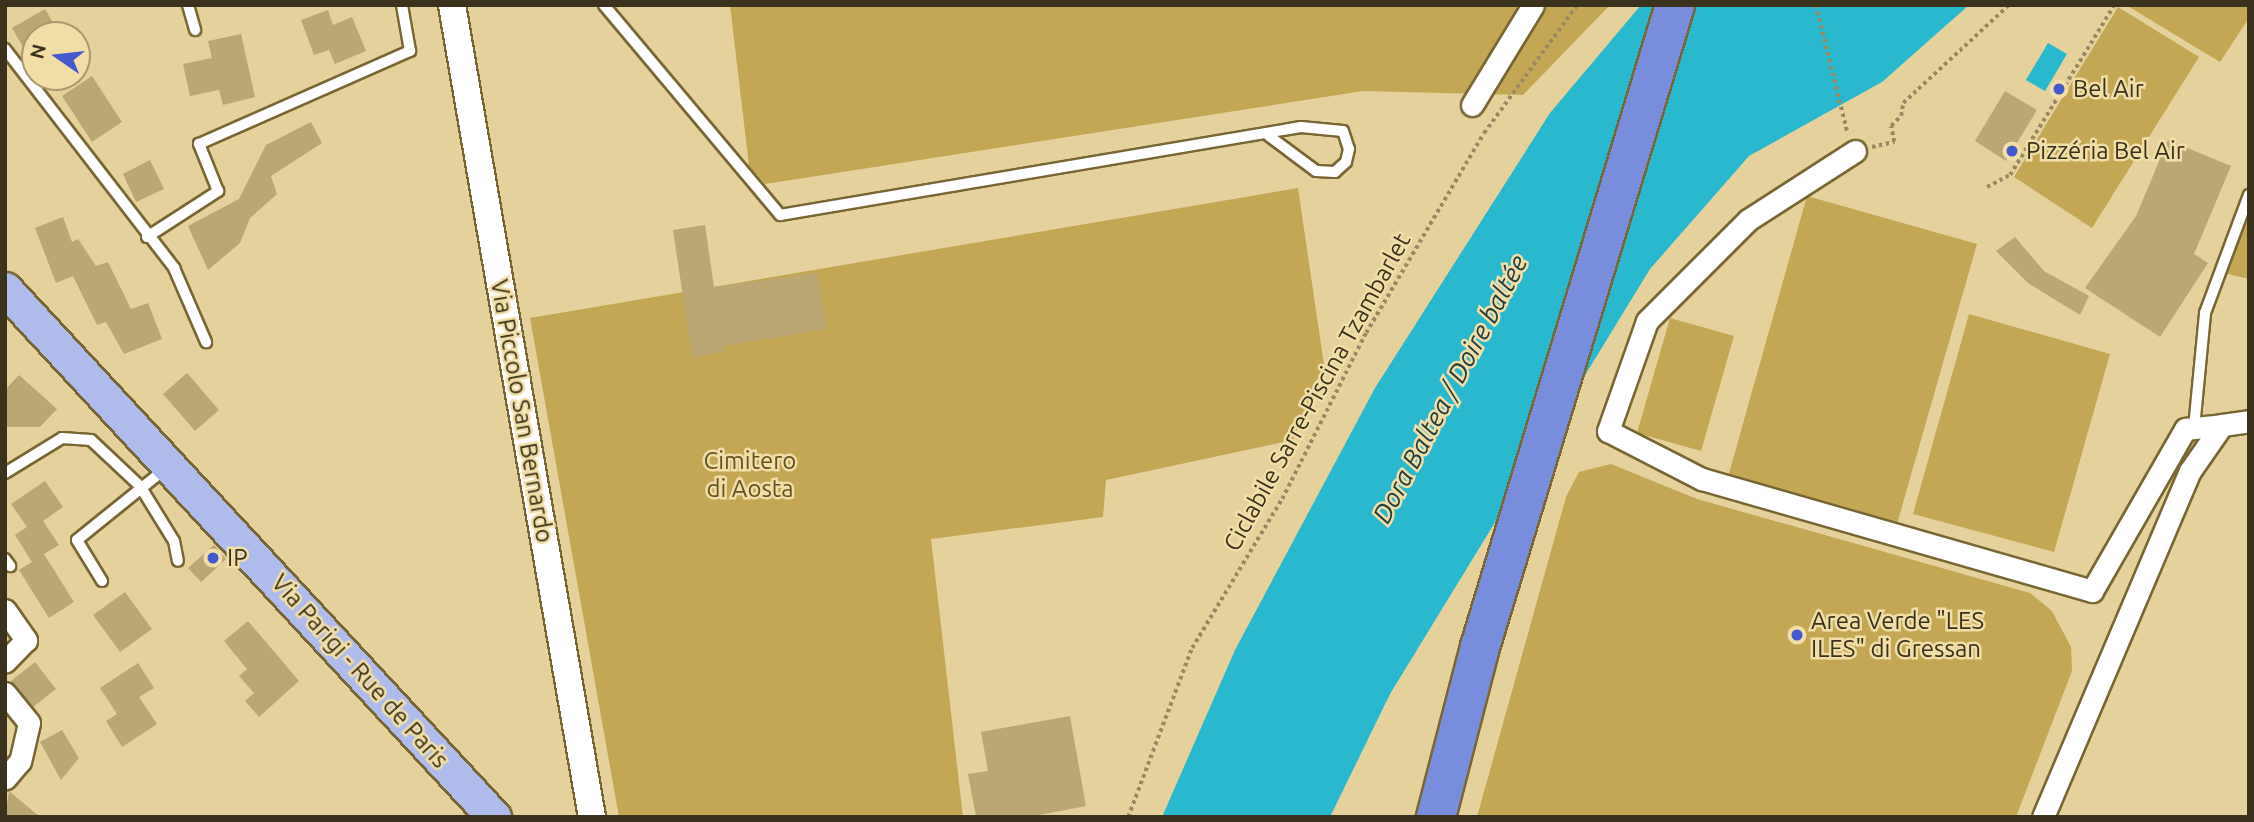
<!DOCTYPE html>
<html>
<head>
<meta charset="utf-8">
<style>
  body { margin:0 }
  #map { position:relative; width:2254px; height:822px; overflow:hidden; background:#e4d19b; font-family:Ubuntu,sans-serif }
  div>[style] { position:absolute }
  .green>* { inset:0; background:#c3a755 }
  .water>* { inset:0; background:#29b8ce }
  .building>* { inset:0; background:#baa773 }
  .path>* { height:3.5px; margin-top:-1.75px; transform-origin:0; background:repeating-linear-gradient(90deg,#988962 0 3.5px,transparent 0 7px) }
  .roads { filter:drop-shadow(2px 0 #786734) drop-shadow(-2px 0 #786734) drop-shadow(0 2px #786734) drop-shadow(0 -2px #786734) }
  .service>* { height:10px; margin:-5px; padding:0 5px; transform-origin:5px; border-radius:5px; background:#fff }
  .minor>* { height:21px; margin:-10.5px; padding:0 10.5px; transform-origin:10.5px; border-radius:10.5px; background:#fff }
  .tertiary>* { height:26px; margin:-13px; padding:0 13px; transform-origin:13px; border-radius:13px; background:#fff }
  .primary>* { height:33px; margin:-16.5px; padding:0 16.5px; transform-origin:16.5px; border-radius:16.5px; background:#aebbeb }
  .motorway>* { height:38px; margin:-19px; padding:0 19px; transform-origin:19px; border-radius:19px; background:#788edd }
  .dots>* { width:19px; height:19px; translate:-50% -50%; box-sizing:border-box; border:4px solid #f1dea7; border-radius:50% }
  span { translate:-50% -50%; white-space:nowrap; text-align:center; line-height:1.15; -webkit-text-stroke:5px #f1dea7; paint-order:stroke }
  .poi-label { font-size:24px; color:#3a321c }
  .left { translate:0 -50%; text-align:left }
  .street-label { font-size:24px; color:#3a321c }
  .park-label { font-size:24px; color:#645322 }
  .water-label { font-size:26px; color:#213e43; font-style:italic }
  .frame { position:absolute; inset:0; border:7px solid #3a321c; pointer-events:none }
  .north { position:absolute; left:21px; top:21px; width:70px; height:70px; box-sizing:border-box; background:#f1dea7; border:2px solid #a8996f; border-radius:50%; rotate:284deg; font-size:19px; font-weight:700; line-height:28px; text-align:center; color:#3a321c }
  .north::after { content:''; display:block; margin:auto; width:24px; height:32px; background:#4459cd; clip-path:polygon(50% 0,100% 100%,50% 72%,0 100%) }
</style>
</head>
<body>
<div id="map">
  <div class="green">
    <div style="clip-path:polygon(730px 5px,1610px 5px,1523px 95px,1363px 91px,765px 184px,749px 166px)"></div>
    <div style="clip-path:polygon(2126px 5px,2249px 5px,2249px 18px,2220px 62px)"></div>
    <div style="clip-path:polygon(2118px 7px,2199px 57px,2092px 228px,2014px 177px)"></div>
    <div style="clip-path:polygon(1298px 188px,1324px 365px,1293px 440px,1106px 480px,1103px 517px,931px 539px,963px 817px,619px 817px,530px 318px)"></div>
    <div style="clip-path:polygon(1807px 196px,1977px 244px,1897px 524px,1728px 477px)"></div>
    <div style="clip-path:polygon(2249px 204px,2249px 279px,2224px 273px)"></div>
    <div style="clip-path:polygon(1969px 314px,2110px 354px,2054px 552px,1913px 514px)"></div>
    <div style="clip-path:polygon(1670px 318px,1734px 336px,1701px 451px,1637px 433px)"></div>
    <div style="clip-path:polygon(1611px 464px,1697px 499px,2030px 593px,2052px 611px,2071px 647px,2072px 671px,2016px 817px,1477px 817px,1566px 497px,1579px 472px)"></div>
  </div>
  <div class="water">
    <div style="clip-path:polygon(1641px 5px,1969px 5px,1882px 82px,1749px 156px,1650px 269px,1390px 694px,1330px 817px,1162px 817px,1235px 650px,1375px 388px,1550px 113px)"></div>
    <div style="clip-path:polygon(2048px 43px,2067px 54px,2045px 91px,2026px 80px)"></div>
  </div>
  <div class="building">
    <div style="clip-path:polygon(45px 9px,60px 35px,35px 35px,35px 68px,12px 28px)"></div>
    <div style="clip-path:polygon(328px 10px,333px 25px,352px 17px,366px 51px,335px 64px,329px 50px,314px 55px,301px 20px)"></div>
    <div style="clip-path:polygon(241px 34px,255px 97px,223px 105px,219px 90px,190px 96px,183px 64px,212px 58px,208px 41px)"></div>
    <div style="clip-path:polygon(92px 76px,122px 122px,92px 142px,62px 96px)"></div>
    <div style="clip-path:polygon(2005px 91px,2037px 110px,2006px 161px,1975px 141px)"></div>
    <div style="clip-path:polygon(311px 122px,322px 143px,271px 176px,277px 194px,250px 218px,240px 243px,208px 270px,188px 226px,239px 199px,266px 145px)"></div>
    <div style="clip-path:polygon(2168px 140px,2231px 166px,2194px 254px,2208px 263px,2160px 337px,2085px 288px,2136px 216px)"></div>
    <div style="clip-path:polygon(150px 160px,164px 189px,136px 202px,123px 174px)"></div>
    <div style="clip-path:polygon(63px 217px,72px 242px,78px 239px,96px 266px,108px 262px,131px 309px,148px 303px,162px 339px,124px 354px,106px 322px,97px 325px,73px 276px,56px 283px,35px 228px)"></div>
    <div style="clip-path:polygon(705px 225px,714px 287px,817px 273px,827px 329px,723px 346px,724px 352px,692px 357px,673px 230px)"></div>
    <div style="clip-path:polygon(2015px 237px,2044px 271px,2089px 296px,2080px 315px,2028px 283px,1996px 251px)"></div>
    <div style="clip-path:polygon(187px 373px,219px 410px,195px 431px,163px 394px)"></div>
    <div style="clip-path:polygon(19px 375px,57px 409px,40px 427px,5px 427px,5px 390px)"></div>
    <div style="clip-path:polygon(45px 481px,63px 507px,43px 521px,59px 545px,44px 554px,74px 602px,49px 618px,19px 570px,32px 562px,15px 535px,27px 527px,11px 504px)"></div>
    <div style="clip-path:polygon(214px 545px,226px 559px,201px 582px,188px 568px)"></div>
    <div style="clip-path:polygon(125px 592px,152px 629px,120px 652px,93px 615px)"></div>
    <div style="clip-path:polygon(248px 621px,299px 681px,259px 717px,245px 701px,254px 693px,239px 676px,247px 669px,224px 641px)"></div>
    <div style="clip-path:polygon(35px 662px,56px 689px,33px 707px,11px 681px)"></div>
    <div style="clip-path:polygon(138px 663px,154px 688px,139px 697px,157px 724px,122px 747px,106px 721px,117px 714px,100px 688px)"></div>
    <div style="clip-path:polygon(1070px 716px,1086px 806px,1029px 817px,976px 817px,968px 774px,988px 771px,981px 732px)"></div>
    <div style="clip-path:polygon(62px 730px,79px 758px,61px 780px,40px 742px)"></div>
    <div style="clip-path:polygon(9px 791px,40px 817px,5px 817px)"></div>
  </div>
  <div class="path">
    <div style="left:1816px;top:5px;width:133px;rotate:76.1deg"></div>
    <div style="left:1872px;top:147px;width:23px;rotate:-13deg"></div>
    <div style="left:1894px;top:142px;width:16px;rotate:-101deg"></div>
    <div style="left:1891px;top:126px;width:14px;rotate:-45deg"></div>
    <div style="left:1901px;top:116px;width:13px;rotate:-81deg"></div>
    <div style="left:1903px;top:103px;width:144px;rotate:-42.8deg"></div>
    <div style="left:1987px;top:187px;width:26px;rotate:-28deg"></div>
    <div style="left:2010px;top:175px;width:199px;rotate:-58.5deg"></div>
    <div style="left:1128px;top:817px;width:181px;rotate:-69.3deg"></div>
    <div style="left:1192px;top:648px;width:174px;rotate:-58.9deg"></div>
    <div style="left:1282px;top:499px;width:186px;rotate:-63.2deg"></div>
    <div style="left:1366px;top:333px;width:232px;rotate:-59.5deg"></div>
    <div style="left:1484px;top:133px;width:158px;rotate:-54deg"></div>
  </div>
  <div class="roads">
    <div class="service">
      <div style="left:188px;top:5px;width:26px;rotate:74deg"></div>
      <div style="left:604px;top:5px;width:274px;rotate:50deg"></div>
      <div style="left:780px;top:215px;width:528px;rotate:-9.59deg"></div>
      <div style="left:1301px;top:127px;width:42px;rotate:5.4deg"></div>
      <div style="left:1343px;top:131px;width:19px;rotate:72deg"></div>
      <div style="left:1349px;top:149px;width:13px;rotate:103deg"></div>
      <div style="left:1346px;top:162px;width:15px;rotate:138deg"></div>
      <div style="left:1335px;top:172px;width:19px;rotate:-177deg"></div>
      <div style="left:1316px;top:171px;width:59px;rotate:-143.3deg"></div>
      <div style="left:5px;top:49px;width:277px;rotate:52.3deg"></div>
      <div style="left:174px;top:268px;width:81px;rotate:66.6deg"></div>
      <div style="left:147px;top:237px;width:85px;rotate:-32.9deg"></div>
      <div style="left:218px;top:191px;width:51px;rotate:-112deg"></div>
      <div style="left:199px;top:144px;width:231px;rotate:-23.8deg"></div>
      <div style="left:410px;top:51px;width:47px;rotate:-99.9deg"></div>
      <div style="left:2194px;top:428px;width:116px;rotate:-84.5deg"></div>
      <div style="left:2205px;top:313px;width:126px;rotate:-69.6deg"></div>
      <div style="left:5px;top:473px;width:67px;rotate:-31.6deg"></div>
      <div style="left:62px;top:438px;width:29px;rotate:4deg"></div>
      <div style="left:91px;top:440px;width:67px;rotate:43.2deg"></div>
      <div style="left:140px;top:486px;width:65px;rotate:58.3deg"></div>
      <div style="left:174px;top:541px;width:20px;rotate:79deg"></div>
      <div style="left:5px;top:559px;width:9px;rotate:54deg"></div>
      <div style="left:102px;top:581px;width:48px;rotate:-121.4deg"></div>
      <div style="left:77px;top:540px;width:113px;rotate:-38.9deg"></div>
    </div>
    <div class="minor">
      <div style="left:1472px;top:105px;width:117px;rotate:-58.6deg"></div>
      <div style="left:1855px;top:151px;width:127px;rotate:147.2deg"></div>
      <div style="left:1748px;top:220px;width:143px;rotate:135deg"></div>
      <div style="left:1647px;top:321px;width:117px;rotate:109.5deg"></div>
      <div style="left:1608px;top:431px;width:106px;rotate:27.1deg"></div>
      <div style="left:1702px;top:479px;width:406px;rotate:16deg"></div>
      <div style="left:2092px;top:591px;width:187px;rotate:-60.1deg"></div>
      <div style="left:2185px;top:429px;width:37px;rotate:-6deg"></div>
      <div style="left:5px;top:610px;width:37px;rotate:55deg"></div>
      <div style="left:26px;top:640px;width:30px;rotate:134deg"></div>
      <div style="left:5px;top:693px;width:38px;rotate:51deg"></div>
      <div style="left:29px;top:723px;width:39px;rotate:103deg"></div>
      <div style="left:20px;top:761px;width:23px;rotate:130deg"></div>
      <div style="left:2043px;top:817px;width:376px;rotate:-67deg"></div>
      <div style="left:2190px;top:471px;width:56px;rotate:-55.2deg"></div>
      <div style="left:2222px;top:425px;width:27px;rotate:-8deg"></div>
    </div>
    <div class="tertiary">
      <div style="left:452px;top:5px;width:824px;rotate:80.22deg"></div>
    </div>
    <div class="primary">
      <div style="left:5px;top:289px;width:720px;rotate:47.2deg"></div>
    </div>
    <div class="motorway">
      <div style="left:1436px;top:817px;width:176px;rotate:-75.5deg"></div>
      <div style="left:1480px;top:647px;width:671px;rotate:-73.1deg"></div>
    </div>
  </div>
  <div class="dots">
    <div style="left:2059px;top:89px;background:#4459cd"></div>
    <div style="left:2012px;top:151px;background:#4459cd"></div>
    <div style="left:213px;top:558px;background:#4459cd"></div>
    <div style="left:1797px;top:635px;background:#4459cd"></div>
  </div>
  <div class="poi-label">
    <span class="left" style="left:2073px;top:89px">Bel Air</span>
    <span class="left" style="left:2026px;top:151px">Pizzéria Bel Air</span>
    <span class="left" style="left:227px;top:558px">IP</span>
    <span class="left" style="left:1811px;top:635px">Area Verde "LES<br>ILES" di Gressan</span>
  </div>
  <div class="street-label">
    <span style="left:1317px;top:392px;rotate:-61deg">Ciclabile Sarre-Piscina Tzambarlet</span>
    <span style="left:522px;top:411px;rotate:80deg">Via Piccolo San Bernardo</span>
    <span style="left:360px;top:671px;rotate:48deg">Via Parigi - Rue de Paris</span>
  </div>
  <div class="park-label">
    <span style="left:750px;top:475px">Cimitero<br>di Aosta</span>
  </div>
  <div class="water-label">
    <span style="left:1450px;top:389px;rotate:-62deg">Dora Baltea / Doire baltée</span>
  </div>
  <div class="frame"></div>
  <div class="north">N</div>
</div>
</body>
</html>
